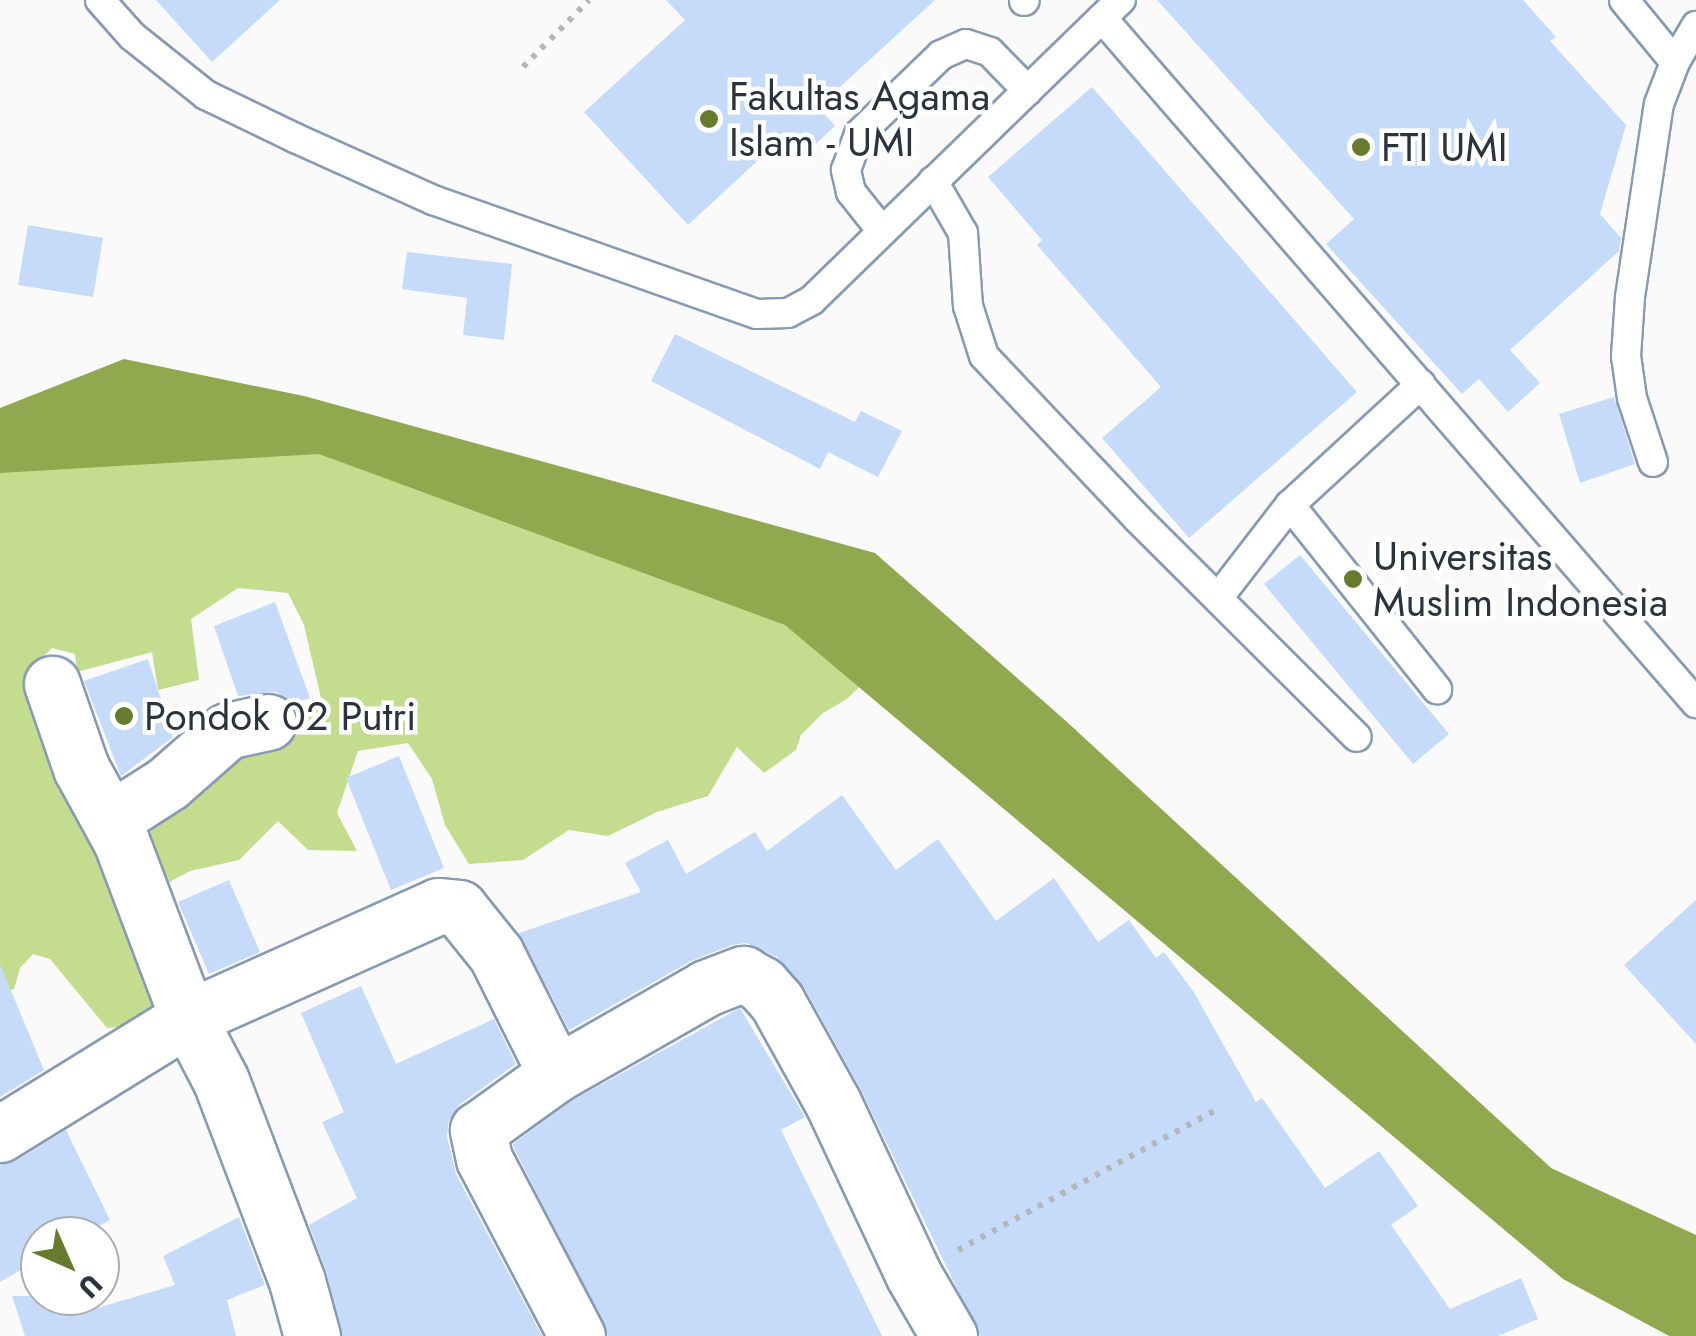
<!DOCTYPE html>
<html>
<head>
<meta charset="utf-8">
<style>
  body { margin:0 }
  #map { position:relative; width:1696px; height:1336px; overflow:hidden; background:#fafafa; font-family:Jost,sans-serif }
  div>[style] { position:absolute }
  .green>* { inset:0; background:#c4dc8e }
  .water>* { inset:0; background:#90a94f }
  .building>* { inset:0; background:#c5dbf9 }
  .path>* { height:6px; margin-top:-3px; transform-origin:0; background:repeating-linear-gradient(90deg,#b4b7ba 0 5px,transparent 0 13px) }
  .roads { filter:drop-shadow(2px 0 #879ab4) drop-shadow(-2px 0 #879ab4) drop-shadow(0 2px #879ab4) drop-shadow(0 -2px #879ab4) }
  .lane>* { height:28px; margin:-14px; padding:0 14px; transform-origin:14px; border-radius:14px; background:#fff }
  .street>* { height:55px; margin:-27.5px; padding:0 27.5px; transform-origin:27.5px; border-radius:27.5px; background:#fff }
  .dots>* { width:28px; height:28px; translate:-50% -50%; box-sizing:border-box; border:5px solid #fff; border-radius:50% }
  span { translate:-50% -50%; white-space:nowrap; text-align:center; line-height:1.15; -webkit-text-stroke:9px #fff; paint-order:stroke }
  .poi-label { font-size:40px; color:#2b333d }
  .left { translate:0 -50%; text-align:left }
  .north { position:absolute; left:20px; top:1216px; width:100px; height:100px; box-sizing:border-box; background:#fff; border:2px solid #aaadb1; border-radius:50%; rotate:135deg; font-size:28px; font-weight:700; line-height:40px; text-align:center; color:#2b333d }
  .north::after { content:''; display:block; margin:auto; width:35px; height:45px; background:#677b2c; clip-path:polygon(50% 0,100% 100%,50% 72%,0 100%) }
</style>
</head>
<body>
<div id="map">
  <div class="green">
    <div style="clip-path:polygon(262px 427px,905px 642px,847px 699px,823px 713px,801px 735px,796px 750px,764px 773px,737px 747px,708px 796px,657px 812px,608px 836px,569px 830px,523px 860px,469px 864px,445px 825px,432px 779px,408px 743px,358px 751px,337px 813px,357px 851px,308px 850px,278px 821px,239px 860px,190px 871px,164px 885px,135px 824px,321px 698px,304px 625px,288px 593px,238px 588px,191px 619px,199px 680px,158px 690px,152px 652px,77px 672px,75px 654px,52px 648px,32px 668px,79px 792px,170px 999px,119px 1027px,107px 1028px,50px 959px,33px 954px,20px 968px,14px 989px,0 994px,0 443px)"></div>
  </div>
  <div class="water">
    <div style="clip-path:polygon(124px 359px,304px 396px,875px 553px,1067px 722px,1551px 1168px,1696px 1235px,1696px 1336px,1669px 1336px,1563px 1279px,785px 625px,319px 454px,0 473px,0 408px)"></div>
  </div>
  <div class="building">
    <div style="clip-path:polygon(156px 0,280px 0,212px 62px)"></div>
    <div style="clip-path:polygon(666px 0,935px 0,818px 107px,835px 126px,806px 153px,788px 133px,688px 225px,584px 112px,685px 20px)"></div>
    <div style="clip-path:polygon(1157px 0,1523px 0,1556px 37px,1550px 41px,1626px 125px,1600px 214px,1621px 238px,1619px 251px,1510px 350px,1540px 383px,1508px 412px,1479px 379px,1462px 394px,1326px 244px,1354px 219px)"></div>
    <div style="clip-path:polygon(1092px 87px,1357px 392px,1189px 538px,1102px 438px,1161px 387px,1037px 245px,1042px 240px,988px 177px)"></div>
    <div style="clip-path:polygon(28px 225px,103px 238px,93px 297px,18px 285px)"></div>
    <div style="clip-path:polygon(407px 252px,512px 264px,504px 340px,463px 335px,467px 298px,402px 289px)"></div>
    <div style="clip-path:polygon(675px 334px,855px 422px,861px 411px,902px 431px,878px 477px,828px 452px,820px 469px,651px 381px)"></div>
    <div style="clip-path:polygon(1614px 397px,1635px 464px,1580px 483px,1559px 414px)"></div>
    <div style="clip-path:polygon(1300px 555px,1449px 734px,1413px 764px,1264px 584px)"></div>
    <div style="clip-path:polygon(275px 602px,310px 698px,293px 704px,276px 692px,238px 696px,214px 626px)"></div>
    <div style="clip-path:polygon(148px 659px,173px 737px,121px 776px,84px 681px)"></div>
    <div style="clip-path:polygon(399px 756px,444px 868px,391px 890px,346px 778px)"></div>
    <div style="clip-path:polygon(842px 795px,896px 870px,938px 839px,996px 921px,1054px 878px,1098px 942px,1129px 920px,1156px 958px,1164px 952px,1193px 991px,1256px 1102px,1262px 1098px,1325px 1188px,1379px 1151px,1418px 1206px,1391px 1225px,1450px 1309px,1521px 1278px,1538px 1319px,1498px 1336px,980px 1336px,860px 1088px,804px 987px,777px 957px,746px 943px,732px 945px,691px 961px,569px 1030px,519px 933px,641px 892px,625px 863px,668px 840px,686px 874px,755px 832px,767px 851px)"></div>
    <div style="clip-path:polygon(229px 880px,260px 952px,209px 974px,178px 902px)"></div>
    <div style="clip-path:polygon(1696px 900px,1696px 1044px,1624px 965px)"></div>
    <div style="clip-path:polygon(0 964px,44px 1070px,0 1097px)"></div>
    <div style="clip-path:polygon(361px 986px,396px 1064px,494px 1019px,516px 1064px,459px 1105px,449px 1120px,447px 1136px,456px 1174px,542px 1336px,342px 1336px,327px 1273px,309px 1225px,357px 1198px,322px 1122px,344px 1112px,301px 1013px)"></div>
    <div style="clip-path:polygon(740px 1008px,805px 1117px,781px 1130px,882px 1336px,608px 1336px,514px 1148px,513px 1144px,573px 1100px)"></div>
    <div style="clip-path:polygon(66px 1130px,110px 1220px,81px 1236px,40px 1236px,40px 1259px,0 1282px,0 1165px,16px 1161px)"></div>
    <div style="clip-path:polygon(239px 1217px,265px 1285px,227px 1300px,236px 1336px,25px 1336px,12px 1296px,93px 1296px,97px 1308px,175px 1285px,163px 1256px)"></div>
  </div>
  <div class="path">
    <div style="left:523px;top:67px;width:94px;rotate:-45.4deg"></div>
    <div style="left:958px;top:1250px;width:296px;rotate:-28.5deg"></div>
  </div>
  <div class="roads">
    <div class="lane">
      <div style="left:100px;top:0;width:48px;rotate:48.4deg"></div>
      <div style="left:132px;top:36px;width:95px;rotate:38.6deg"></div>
      <div style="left:206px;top:95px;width:99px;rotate:25.8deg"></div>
      <div style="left:295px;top:138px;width:151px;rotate:24.2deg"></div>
      <div style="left:433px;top:200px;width:343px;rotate:19.4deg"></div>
      <div style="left:757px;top:314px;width:31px;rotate:-2deg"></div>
      <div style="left:788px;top:313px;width:27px;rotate:-28deg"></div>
      <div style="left:812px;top:300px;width:431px;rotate:-44.2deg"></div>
      <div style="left:1624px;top:0;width:80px;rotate:50.6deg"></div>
      <div style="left:1024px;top:1px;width:1px;rotate:-45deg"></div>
      <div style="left:1102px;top:18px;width:907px;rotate:49.07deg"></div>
      <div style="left:933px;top:181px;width:60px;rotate:60deg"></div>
      <div style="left:963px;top:233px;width:73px;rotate:86.1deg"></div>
      <div style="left:968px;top:306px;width:52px;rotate:72.3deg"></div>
      <div style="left:984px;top:356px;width:223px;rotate:46.6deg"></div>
      <div style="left:1137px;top:518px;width:310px;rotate:44.9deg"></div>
      <div style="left:882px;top:231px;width:50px;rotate:-128.5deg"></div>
      <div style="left:851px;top:192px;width:23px;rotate:-103deg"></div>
      <div style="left:846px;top:170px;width:38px;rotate:-70deg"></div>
      <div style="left:859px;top:134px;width:114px;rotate:-43.9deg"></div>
      <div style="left:941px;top:55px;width:27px;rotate:-24deg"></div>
      <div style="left:966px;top:44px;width:25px;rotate:18deg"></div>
      <div style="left:990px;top:52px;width:54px;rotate:45.7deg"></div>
      <div style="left:1653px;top:462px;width:67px;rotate:-108.2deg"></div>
      <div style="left:1632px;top:398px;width:42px;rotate:-98.1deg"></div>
      <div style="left:1626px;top:356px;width:59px;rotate:-86.1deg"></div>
      <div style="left:1630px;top:297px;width:195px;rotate:-81.5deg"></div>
      <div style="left:1659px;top:104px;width:45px;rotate:-69.1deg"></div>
      <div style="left:1675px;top:62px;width:42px;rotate:-59.7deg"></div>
      <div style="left:1290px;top:505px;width:236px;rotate:51.4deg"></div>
      <div style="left:1218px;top:598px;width:118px;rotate:-52.3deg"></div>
      <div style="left:1290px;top:505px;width:178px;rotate:-42.7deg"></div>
    </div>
    <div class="street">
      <div style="left:112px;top:819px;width:67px;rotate:-32.7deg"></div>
      <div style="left:168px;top:783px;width:79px;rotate:-41.4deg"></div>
      <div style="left:227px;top:731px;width:42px;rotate:-12.4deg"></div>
      <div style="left:0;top:1134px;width:221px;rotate:-31.7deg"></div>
      <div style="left:188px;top:1018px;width:189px;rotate:-110.7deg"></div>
      <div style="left:121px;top:841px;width:83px;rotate:-118.7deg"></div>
      <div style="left:81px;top:768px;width:89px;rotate:-109deg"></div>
      <div style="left:312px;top:1336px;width:57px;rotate:-105.3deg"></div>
      <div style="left:297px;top:1281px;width:214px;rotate:-110.8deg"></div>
      <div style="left:221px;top:1081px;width:71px;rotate:-117.6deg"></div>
      <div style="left:188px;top:1018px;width:274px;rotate:-24.1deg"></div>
      <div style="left:438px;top:906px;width:21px;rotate:5deg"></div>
      <div style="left:459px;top:908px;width:59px;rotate:51.2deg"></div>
      <div style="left:496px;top:954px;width:134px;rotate:63.4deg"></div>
      <div style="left:577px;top:1336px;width:200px;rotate:-117.7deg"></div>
      <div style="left:484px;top:1159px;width:30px;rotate:-102deg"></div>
      <div style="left:478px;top:1130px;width:96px;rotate:-35.7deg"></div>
      <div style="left:556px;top:1074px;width:173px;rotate:-29.8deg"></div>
      <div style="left:706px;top:988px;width:40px;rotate:-21deg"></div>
      <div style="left:743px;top:974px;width:21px;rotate:29deg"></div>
      <div style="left:761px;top:984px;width:24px;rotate:48deg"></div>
      <div style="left:777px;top:1002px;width:115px;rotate:61deg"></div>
      <div style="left:833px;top:1103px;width:189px;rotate:64.9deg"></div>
      <div style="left:913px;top:1274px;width:72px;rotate:59.9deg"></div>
    </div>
  </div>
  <div class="dots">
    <div style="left:709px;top:119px;background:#677b2c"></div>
    <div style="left:1361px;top:147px;background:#677b2c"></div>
    <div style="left:1353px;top:579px;background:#677b2c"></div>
    <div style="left:124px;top:716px;background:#677b2c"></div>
  </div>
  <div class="poi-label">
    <span class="left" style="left:729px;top:119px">Fakultas Agama<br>Islam - UMI</span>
    <span class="left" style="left:1381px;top:147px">FTI UMI</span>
    <span class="left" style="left:1373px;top:579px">Universitas<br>Muslim Indonesia</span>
    <span class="left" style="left:144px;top:716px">Pondok 02 Putri</span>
  </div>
  <div class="north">U</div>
</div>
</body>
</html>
